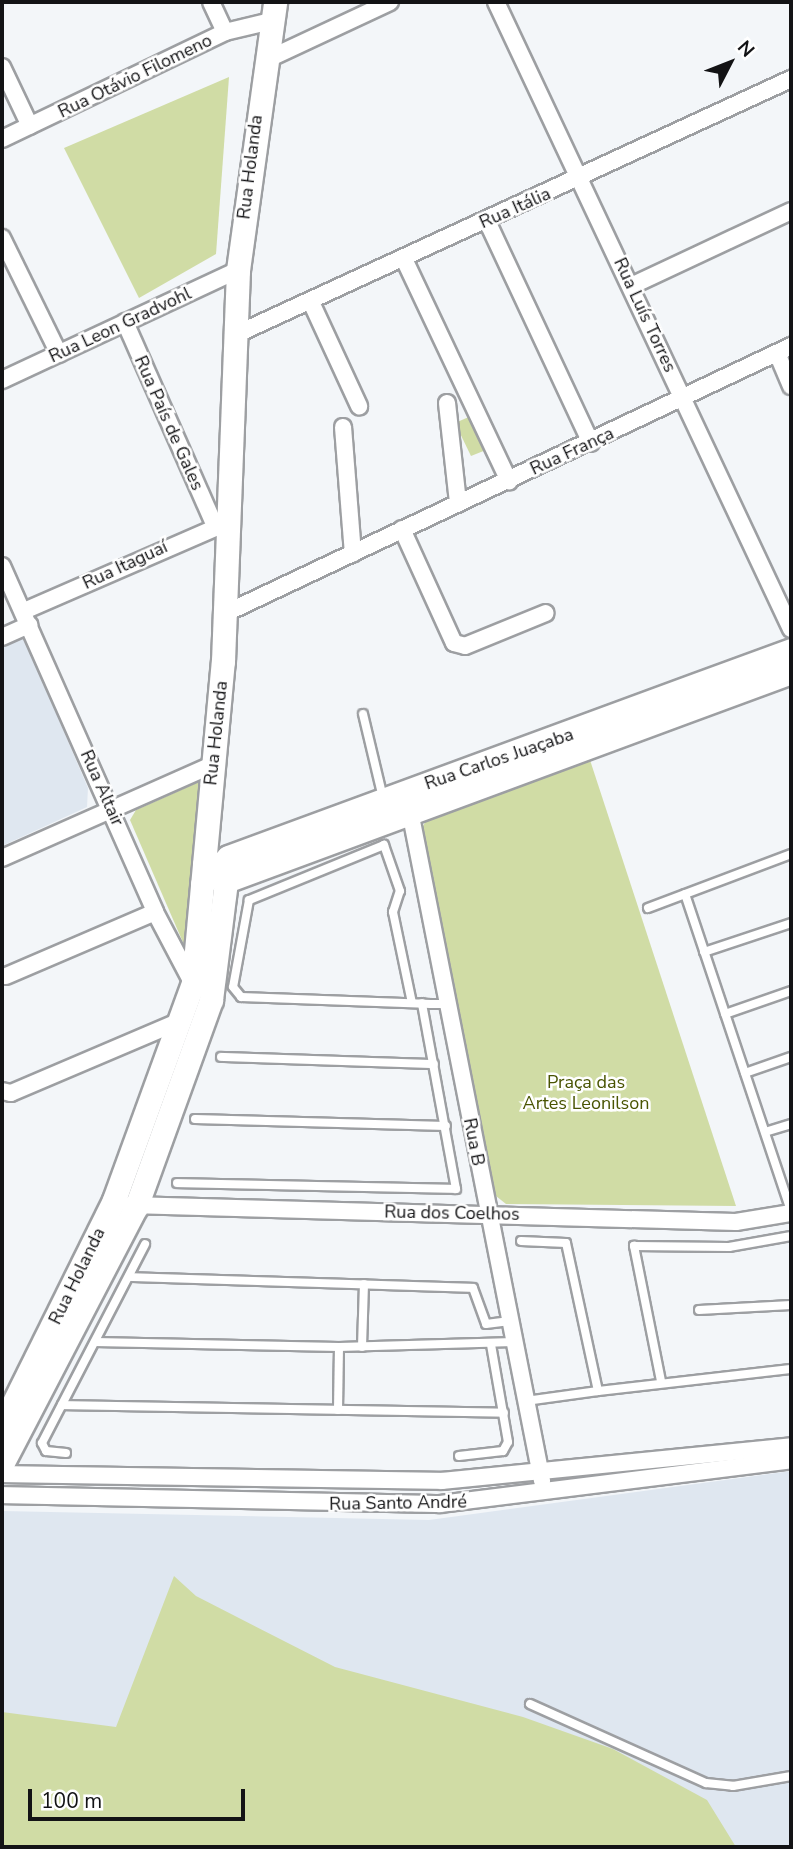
<!DOCTYPE html>
<html>
<head>
<meta charset="utf-8">
<style>
  body { margin:0 }
  #map { position:relative; width:793px; height:1849px; overflow:hidden; background:#f3f6f9; font-family:"Nunito Sans",sans-serif }
  div>[style] { position:absolute }
  .built>* { inset:0; background:#dfe7f0 }
  .green>* { inset:0; background:#d0dca5 }
  .roads { filter:drop-shadow(2px 0 #9d9fa2) drop-shadow(-2px 0 #9d9fa2) drop-shadow(0 2px #9d9fa2) drop-shadow(0 -2px #9d9fa2) }
  .lane>* { height:8px; margin:-4px; padding:0 4px; transform-origin:4px; border-radius:4px; background:#fff }
  .street>* { height:16px; margin:-8px; padding:0 8px; transform-origin:8px; border-radius:8px; background:#fff }
  .secondary>* { height:23px; margin:-11.5px; padding:0 11.5px; transform-origin:11.5px; border-radius:11.5px; background:#fff }
  span { translate:-50% -50%; white-space:nowrap; text-align:center; line-height:1.15; -webkit-text-stroke:5px #fff; paint-order:stroke }
  .street-label { font-size:18px; color:#131315 }
  .park-label { font-size:18px; color:#495402 }
  .frame { position:absolute; inset:0; border:4px solid #131315; pointer-events:none }
  .north { position:absolute; left:695px; top:28px; width:70px; height:70px; -webkit-text-stroke:5px #fff; paint-order:stroke; rotate:48deg; font-size:19px; font-weight:700; line-height:28px; text-align:center; color:#131315 }
  .north::after { content:''; display:block; margin:auto; width:24px; height:32px; background:#131315; clip-path:polygon(50% 0,100% 100%,50% 72%,0 100%) }
  .scale { position:absolute; left:28px; top:1789px; width:217px; height:32px; box-sizing:border-box; border:4px solid #131315; border-top:0; padding-left:9px; font-size:21px; line-height:24px; white-space:nowrap; color:#131315; -webkit-text-stroke:5px #fff; paint-order:stroke }
</style>
</head>
<body>
<div id="map">
  <div class="built">
    <div style="clip-path:polygon(23px 636px,88px 788px,87px 807px,2px 846px,2px 645px)"></div>
    <div style="clip-path:polygon(791px 1471px,791px 1847px,2px 1847px,2px 1511px,429px 1520px)"></div>
  </div>
  <div class="green">
    <div style="clip-path:polygon(229px 77px,216px 254px,139px 298px,64px 148px)"></div>
    <div style="clip-path:polygon(471px 416px,486px 450px,471px 456px,455px 423px)"></div>
    <div style="clip-path:polygon(589px 757px,736px 1206px,506px 1204px,496px 1196px,423px 826px,431px 812px)"></div>
    <div style="clip-path:polygon(201px 781px,185px 947px,130px 820px,136px 810px)"></div>
    <div style="clip-path:polygon(174px 1576px,196px 1596px,335px 1667px,523px 1717px,613px 1749px,707px 1800px,736px 1847px,2px 1847px,2px 1712px,116px 1727px)"></div>
  </div>
  <div class="roads">
    <div class="lane">
      <div style="left:363px;top:714px;width:86px;rotate:76.6deg"></div>
      <div style="left:685px;top:894px;width:334px;rotate:71.5deg"></div>
      <div style="left:648px;top:908px;width:153px;rotate:-20.7deg"></div>
      <div style="left:704px;top:952px;width:92px;rotate:-18.4deg"></div>
      <div style="left:412px;top:1003px;width:93px;rotate:-101.8deg"></div>
      <div style="left:393px;top:912px;width:22px;rotate:-72deg"></div>
      <div style="left:400px;top:891px;width:49px;rotate:-109.2deg"></div>
      <div style="left:384px;top:845px;width:146px;rotate:157.8deg"></div>
      <div style="left:249px;top:900px;width:88px;rotate:100.4deg"></div>
      <div style="left:233px;top:987px;width:13px;rotate:51deg"></div>
      <div style="left:241px;top:997px;width:190px;rotate:2.1deg"></div>
      <div style="left:431px;top:1004px;width:16px"></div>
      <div style="left:725px;top:1014px;width:70px;rotate:-19.2deg"></div>
      <div style="left:221px;top:1057px;width:213px;rotate:1.9deg"></div>
      <div style="left:745px;top:1073px;width:49px;rotate:-19.2deg"></div>
      <div style="left:195px;top:1119px;width:251px;rotate:1.6deg"></div>
      <div style="left:765px;top:1132px;width:27px;rotate:-17deg"></div>
      <div style="left:177px;top:1183px;width:279px;rotate:1.2deg"></div>
      <div style="left:456px;top:1189px;width:189px;rotate:-100.4deg"></div>
      <div style="left:521px;top:1241px;width:45px;rotate:2.5deg"></div>
      <div style="left:566px;top:1243px;width:151px;rotate:77.8deg"></div>
      <div style="left:598px;top:1391px;width:73px;rotate:172.1deg"></div>
      <div style="left:129px;top:1277px;width:344px;rotate:1.8deg"></div>
      <div style="left:473px;top:1288px;width:38px;rotate:70deg"></div>
      <div style="left:486px;top:1324px;width:24px;rotate:-7deg"></div>
      <div style="left:699px;top:1310px;width:92px;rotate:-3.1deg"></div>
      <div style="left:95px;top:1342px;width:244px;rotate:1.2deg"></div>
      <div style="left:339px;top:1347px;width:175px;rotate:-1.6deg"></div>
      <div style="left:362px;top:1347px;width:63px;rotate:-88.2deg"></div>
      <div style="left:661px;top:1381px;width:138px;rotate:-101.3deg"></div>
      <div style="left:634px;top:1246px;width:95px;rotate:0.6deg"></div>
      <div style="left:729px;top:1247px;width:63px;rotate:-10.1deg"></div>
      <div style="left:598px;top:1391px;width:194px;rotate:-6.5deg"></div>
      <div style="left:62px;top:1405px;width:442px;rotate:1deg"></div>
      <div style="left:338px;top:1410px;width:63px;rotate:-89.1deg"></div>
      <div style="left:66px;top:1453px;width:20px;rotate:-174deg"></div>
      <div style="left:46px;top:1451px;width:9px;rotate:-117deg"></div>
      <div style="left:42px;top:1443px;width:224px;rotate:-62.6deg"></div>
      <div style="left:459px;top:1456px;width:44px;rotate:-6.5deg"></div>
      <div style="left:503px;top:1451px;width:10px;rotate:-61deg"></div>
      <div style="left:508px;top:1442px;width:98px;rotate:-99.9deg"></div>
      <div style="left:530px;top:1704px;width:193px;rotate:24.2deg"></div>
      <div style="left:706px;top:1783px;width:27px;rotate:6deg"></div>
      <div style="left:733px;top:1786px;width:59px;rotate:-9.8deg"></div>
    </div>
    <div class="street">
      <div style="left:211px;top:2px;width:33px;rotate:65deg"></div>
      <div style="left:496px;top:2px;width:693px;rotate:64.8deg"></div>
      <div style="left:266px;top:60px;width:137px;rotate:-25.1deg"></div>
      <div style="left:2px;top:67px;width:65px;rotate:64.6deg"></div>
      <div style="left:2px;top:139px;width:247px;rotate:-25.6deg"></div>
      <div style="left:225px;top:32px;width:47px;rotate:-13.4deg"></div>
      <div style="left:487px;top:221px;width:245px;rotate:64.9deg"></div>
      <div style="left:2px;top:238px;width:129px;rotate:63.8deg"></div>
      <div style="left:404px;top:259px;width:246px;rotate:64.7deg"></div>
      <div style="left:631px;top:286px;width:177px;rotate:-25.1deg"></div>
      <div style="left:311px;top:302px;width:115px;rotate:65.2deg"></div>
      <div style="left:125px;top:322px;width:221px;rotate:66.2deg"></div>
      <div style="left:237px;top:334px;width:610px;rotate:-24.72deg"></div>
      <div style="left:777px;top:353px;width:36px;rotate:67deg"></div>
      <div style="left:2px;top:380px;width:260px;rotate:-25deg"></div>
      <div style="left:447px;top:403px;width:101px;rotate:83.7deg"></div>
      <div style="left:343px;top:427px;width:127px;rotate:85.5deg"></div>
      <div style="left:402px;top:529px;width:125px;rotate:65.5deg"></div>
      <div style="left:454px;top:643px;width:11px;rotate:15deg"></div>
      <div style="left:465px;top:646px;width:87px;rotate:-22.2deg"></div>
      <div style="left:2px;top:566px;width:378px;rotate:66.1deg"></div>
      <div style="left:155px;top:912px;width:81px;rotate:62.2deg"></div>
      <div style="left:24px;top:611px;width:223px;rotate:-23.5deg"></div>
      <div style="left:226px;top:613px;width:625px;rotate:-25.29deg"></div>
      <div style="left:2px;top:637px;width:30px;rotate:-24deg"></div>
      <div style="left:409px;top:806px;width:688px;rotate:78.85deg"></div>
      <div style="left:2px;top:858px;width:230px;rotate:-23.9deg"></div>
      <div style="left:6px;top:976px;width:162px;rotate:-23.2deg"></div>
      <div style="left:2px;top:1091px;width:9px;rotate:13deg"></div>
      <div style="left:11px;top:1093px;width:186px;rotate:-23.1deg"></div>
      <div style="left:130px;top:1205px;width:606px;rotate:1.61deg"></div>
      <div style="left:736px;top:1222px;width:56px;rotate:-9.3deg"></div>
      <div style="left:2px;top:1474px;width:440px;rotate:0.9deg"></div>
      <div style="left:442px;top:1481px;width:351px;rotate:-5.7deg"></div>
      <div style="left:2px;top:1495px;width:438px;rotate:1.2deg"></div>
      <div style="left:440px;top:1504px;width:354px;rotate:-7.1deg"></div>
    </div>
    <div class="secondary">
      <div style="left:204px;top:864px;width:28px;rotate:38deg"></div>
      <div style="left:226px;top:881px;width:602px;rotate:-20.3deg"></div>
      <div style="left:202px;top:884px;width:37px;rotate:-46deg"></div>
      <div style="left:228px;top:857px;width:600px;rotate:-20.19deg"></div>
      <div style="left:2px;top:1426px;width:252px;rotate:-63.6deg"></div>
      <div style="left:114px;top:1200px;width:231px;rotate:-70deg"></div>
      <div style="left:193px;top:983px;width:323px;rotate:-84.7deg"></div>
      <div style="left:223px;top:661px;width:391px;rotate:-87.8deg"></div>
      <div style="left:238px;top:270px;width:271px;rotate:-82.1deg"></div>
      <div style="left:2px;top:1464px;width:290px;rotate:-62.5deg"></div>
      <div style="left:136px;top:1207px;width:220px;rotate:-70.1deg"></div>
      <div style="left:211px;top:1000px;width:120px;rotate:-82.8deg"></div>
    </div>
  </div>
  <div class="street-label">
    <span style="left:135px;top:76px;rotate:-26deg">Rua Otávio Filomeno</span>
    <span style="left:250px;top:167px;rotate:-83deg">Rua Holanda</span>
    <span style="left:515px;top:208px;rotate:-24deg">Rua Itália</span>
    <span style="left:645px;top:315px;rotate:65deg">Rua Luís Torres</span>
    <span style="left:120px;top:325px;rotate:-25deg">Rua Leon Gradvohl</span>
    <span style="left:169px;top:423px;rotate:66deg">Rua País de Gales</span>
    <span style="left:572px;top:451px;rotate:-25deg">Rua França</span>
    <span style="left:125px;top:565px;rotate:-25deg">Rua Itaguaí</span>
    <span style="left:216px;top:733px;rotate:-84deg">Rua Holanda</span>
    <span style="left:499px;top:759px;rotate:-19deg">Rua Carlos Juaçaba</span>
    <span style="left:102px;top:788px;rotate:66deg">Rua Altair</span>
    <span style="left:474px;top:1142px;rotate:79deg">Rua B</span>
    <span style="left:452px;top:1213px;rotate:1deg">Rua dos Coelhos</span>
    <span style="left:77px;top:1276px;rotate:-64deg">Rua Holanda</span>
    <span style="left:398px;top:1503px;rotate:-1deg">Rua Santo André</span>
  </div>
  <div class="park-label">
    <span style="left:586px;top:1093px">Praça das<br>Artes Leonilson</span>
  </div>
  <div class="frame"></div>
  <div class="north">N</div>
  <div class="scale">100 m</div>
</div>
</body>
</html>
